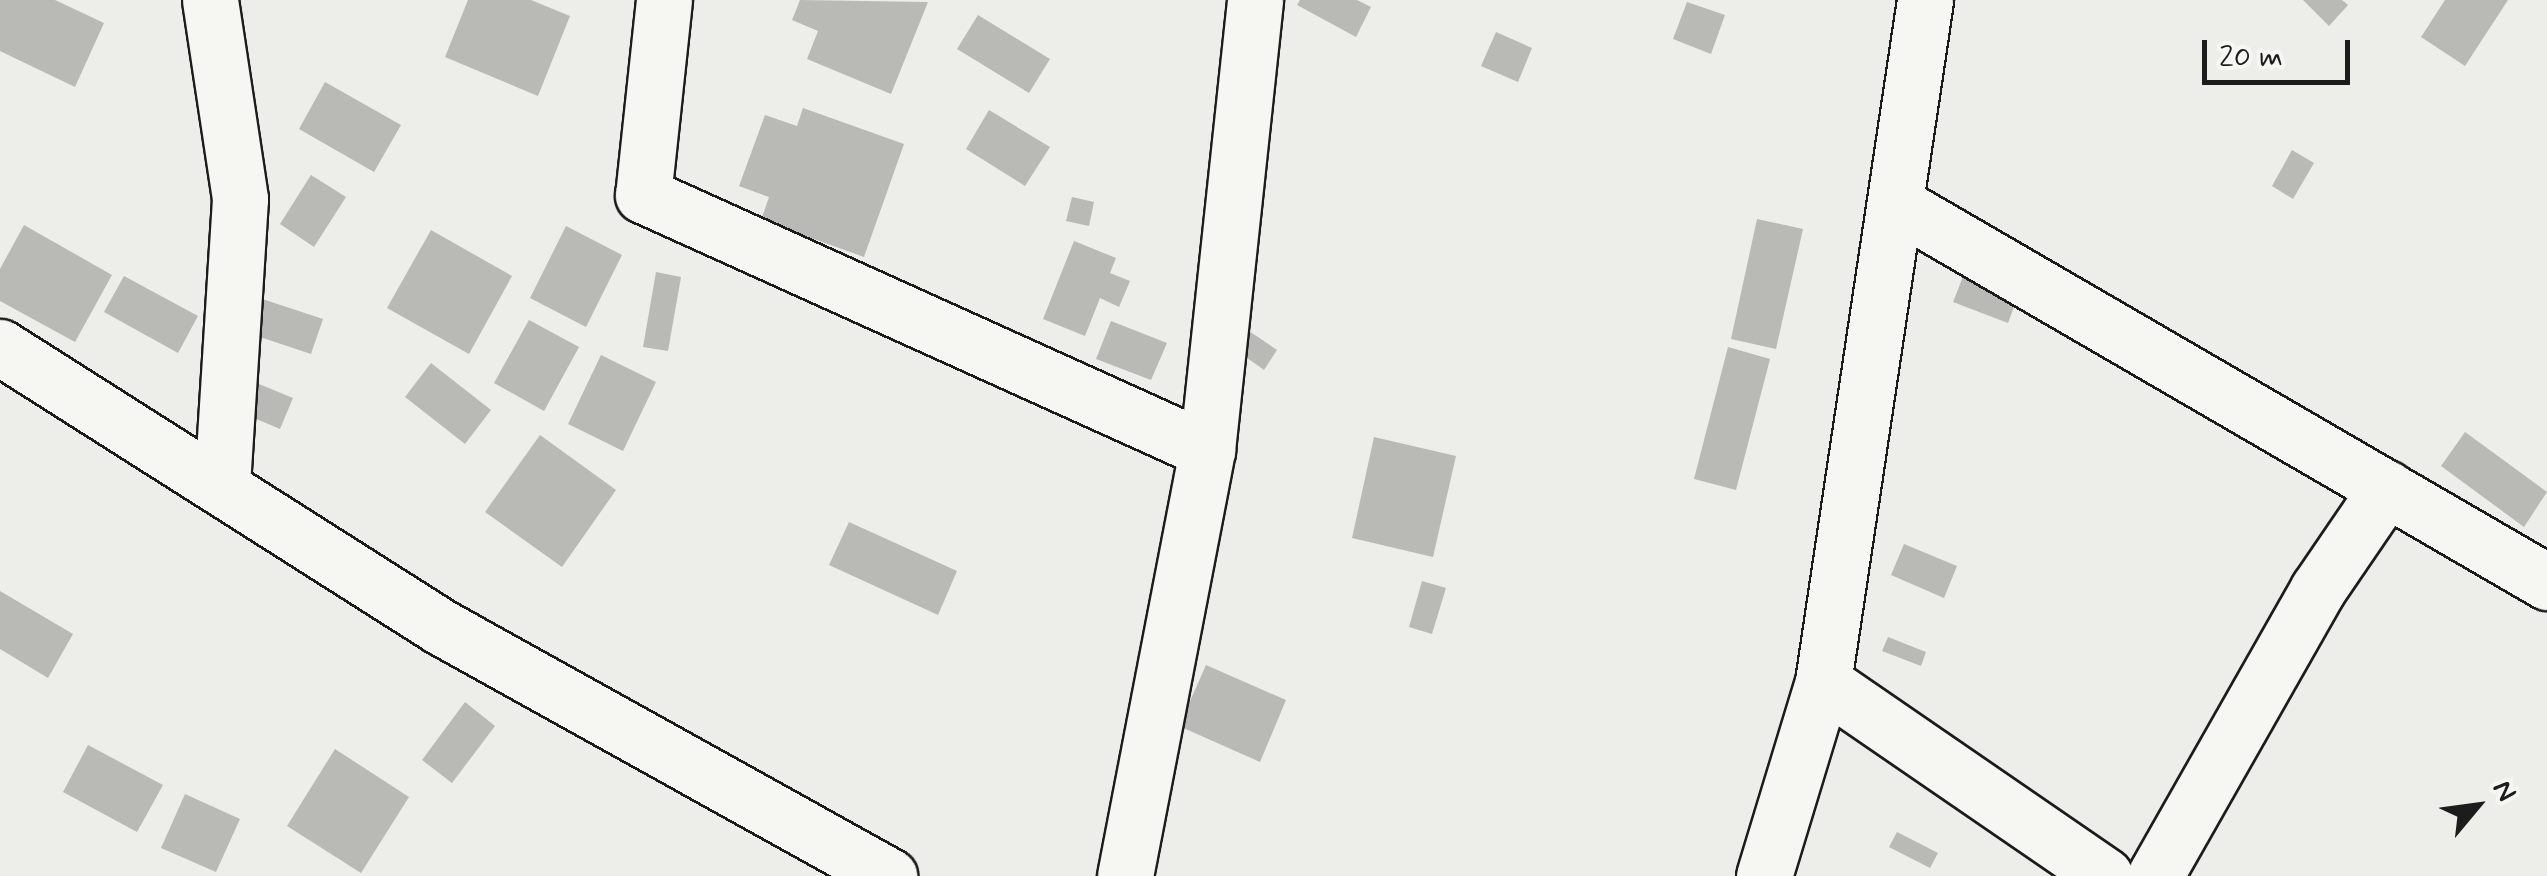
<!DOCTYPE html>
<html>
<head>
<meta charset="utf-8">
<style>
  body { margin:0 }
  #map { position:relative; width:2547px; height:876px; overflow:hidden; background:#edede9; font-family:Mynerve,sans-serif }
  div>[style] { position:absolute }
  .building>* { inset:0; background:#b9b9b6 }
  .roads { filter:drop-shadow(2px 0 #1c1c1c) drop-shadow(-2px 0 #1c1c1c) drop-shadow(0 2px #1c1c1c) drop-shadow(0 -2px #1c1c1c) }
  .minor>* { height:55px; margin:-27.5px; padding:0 27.5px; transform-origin:27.5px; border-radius:27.5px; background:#f6f6f2 }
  span { translate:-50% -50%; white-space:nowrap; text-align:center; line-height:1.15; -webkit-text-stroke:9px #f6f6f2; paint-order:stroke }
  .north { position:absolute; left:2427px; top:756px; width:100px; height:100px; -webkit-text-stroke:8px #f6f6f2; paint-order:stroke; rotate:61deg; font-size:28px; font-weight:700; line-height:40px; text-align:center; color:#1c1c1c }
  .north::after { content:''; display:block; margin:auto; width:35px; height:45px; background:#1c1c1c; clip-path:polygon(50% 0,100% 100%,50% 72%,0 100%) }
  .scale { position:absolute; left:2202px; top:40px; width:148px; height:45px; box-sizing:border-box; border:5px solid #1c1c1c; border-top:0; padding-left:12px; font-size:30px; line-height:35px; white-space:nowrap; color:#1c1c1c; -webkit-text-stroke:8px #f6f6f2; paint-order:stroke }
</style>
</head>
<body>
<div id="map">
  <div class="building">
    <div style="clip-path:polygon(0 0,55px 0,104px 23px,75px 87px,0 51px)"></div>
    <div style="clip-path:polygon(468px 0,531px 0,570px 16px,538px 96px,445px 57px)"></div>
    <div style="clip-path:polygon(800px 0,928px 2px,891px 94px,807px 59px,818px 31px,792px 20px)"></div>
    <div style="clip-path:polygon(1300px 0,1357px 0,1371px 7px,1356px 37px,1297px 5px)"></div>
    <div style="clip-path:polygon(2303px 0,2342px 0,2348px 5px,2329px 26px)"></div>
    <div style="clip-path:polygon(2445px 0,2508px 0,2465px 66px,2421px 37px)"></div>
    <div style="clip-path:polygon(1687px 2px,1725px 15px,1711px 54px,1673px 39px)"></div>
    <div style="clip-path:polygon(978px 15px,1050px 59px,1029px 93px,957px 49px)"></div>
    <div style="clip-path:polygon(1496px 32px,1532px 48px,1518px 82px,1481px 66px)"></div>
    <div style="clip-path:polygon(325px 82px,401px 125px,374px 172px,299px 129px)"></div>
    <div style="clip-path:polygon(803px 108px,904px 144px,864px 257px,761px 220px,769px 197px,739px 186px,765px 115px,797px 126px)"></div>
    <div style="clip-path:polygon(989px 110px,1050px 147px,1025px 186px,966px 149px)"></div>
    <div style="clip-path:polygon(2292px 150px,2314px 163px,2293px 199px,2272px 186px)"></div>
    <div style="clip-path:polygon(311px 175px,346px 197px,314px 247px,280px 224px)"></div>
    <div style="clip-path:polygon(1072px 197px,1094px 202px,1089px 226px,1066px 221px)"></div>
    <div style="clip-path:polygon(1757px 219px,1803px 229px,1776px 349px,1731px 339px)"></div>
    <div style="clip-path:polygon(24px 225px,112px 275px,75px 342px,0 301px,0 269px)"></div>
    <div style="clip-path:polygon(566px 226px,622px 255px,586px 327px,530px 298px)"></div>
    <div style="clip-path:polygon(431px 230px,512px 276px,469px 354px,387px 308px)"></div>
    <div style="clip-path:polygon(1074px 241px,1116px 258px,1110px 273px,1130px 281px,1119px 307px,1100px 298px,1085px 336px,1043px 319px)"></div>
    <div style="clip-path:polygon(1966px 269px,2020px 291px,2008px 323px,1953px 302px)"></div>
    <div style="clip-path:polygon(656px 272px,681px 277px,668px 351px,643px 347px)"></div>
    <div style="clip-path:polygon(124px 276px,198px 316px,178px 353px,104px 312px)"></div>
    <div style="clip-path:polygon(250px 295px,323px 319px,311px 354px,239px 330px)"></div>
    <div style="clip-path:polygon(529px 320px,579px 347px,544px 411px,494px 383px)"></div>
    <div style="clip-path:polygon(1111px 321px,1167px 343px,1151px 380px,1096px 359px)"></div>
    <div style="clip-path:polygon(1249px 331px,1277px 350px,1264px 370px,1236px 350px)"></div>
    <div style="clip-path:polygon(1728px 347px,1770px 359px,1736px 490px,1694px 479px)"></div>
    <div style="clip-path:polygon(601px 355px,656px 382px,623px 451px,568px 424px)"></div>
    <div style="clip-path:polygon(431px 363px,491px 410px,465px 444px,405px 397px)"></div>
    <div style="clip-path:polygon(247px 379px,293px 398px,280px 429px,235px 410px)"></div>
    <div style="clip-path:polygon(2465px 432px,2547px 492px,2524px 527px,2441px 466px)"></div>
    <div style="clip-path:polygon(540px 435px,616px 490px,562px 567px,485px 512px)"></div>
    <div style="clip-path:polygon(1374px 437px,1456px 456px,1433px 557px,1352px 538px)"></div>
    <div style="clip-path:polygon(849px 522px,957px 571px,938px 615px,829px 565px)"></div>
    <div style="clip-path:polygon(1904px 544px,1957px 566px,1944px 598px,1891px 575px)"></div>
    <div style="clip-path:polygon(1422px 581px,1446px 588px,1432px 634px,1409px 627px)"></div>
    <div style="clip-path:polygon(0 591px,73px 634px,48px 678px,0 649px)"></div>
    <div style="clip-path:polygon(1888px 637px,1926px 652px,1921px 666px,1882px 651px)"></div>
    <div style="clip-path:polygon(1206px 665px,1286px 700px,1260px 762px,1179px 726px)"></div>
    <div style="clip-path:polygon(465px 702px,495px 726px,452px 783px,422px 760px)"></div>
    <div style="clip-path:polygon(88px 745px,163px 785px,137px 832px,63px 792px)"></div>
    <div style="clip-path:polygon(335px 749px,409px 797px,361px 873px,287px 826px)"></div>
    <div style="clip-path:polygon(185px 794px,240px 819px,216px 872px,161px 848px)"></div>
    <div style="clip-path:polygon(1897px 832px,1938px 853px,1930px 868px,1889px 847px)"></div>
  </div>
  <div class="roads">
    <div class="minor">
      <div style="left:210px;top:0;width:201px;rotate:81.4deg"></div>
      <div style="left:240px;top:199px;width:289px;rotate:93.6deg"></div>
      <div style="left:664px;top:0;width:196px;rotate:96.1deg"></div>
      <div style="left:643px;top:195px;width:619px;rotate:24.33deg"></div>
      <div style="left:1898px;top:205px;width:751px;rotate:30.15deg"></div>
      <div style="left:0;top:347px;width:522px;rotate:32.41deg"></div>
      <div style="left:441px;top:627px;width:513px;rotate:29.07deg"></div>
      <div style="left:1823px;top:682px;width:342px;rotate:34.5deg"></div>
      <div style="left:1125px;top:876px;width:434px;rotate:-79.1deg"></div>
      <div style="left:1207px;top:450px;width:453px;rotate:-83.9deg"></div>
      <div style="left:1764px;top:876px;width:203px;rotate:-73.1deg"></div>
      <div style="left:1823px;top:682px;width:690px;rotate:-81.49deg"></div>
      <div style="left:2155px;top:876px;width:330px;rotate:-60.4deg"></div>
      <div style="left:2318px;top:589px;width:122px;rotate:-55.7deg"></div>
    </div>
  </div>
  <div class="north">N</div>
  <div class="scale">20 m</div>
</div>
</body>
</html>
